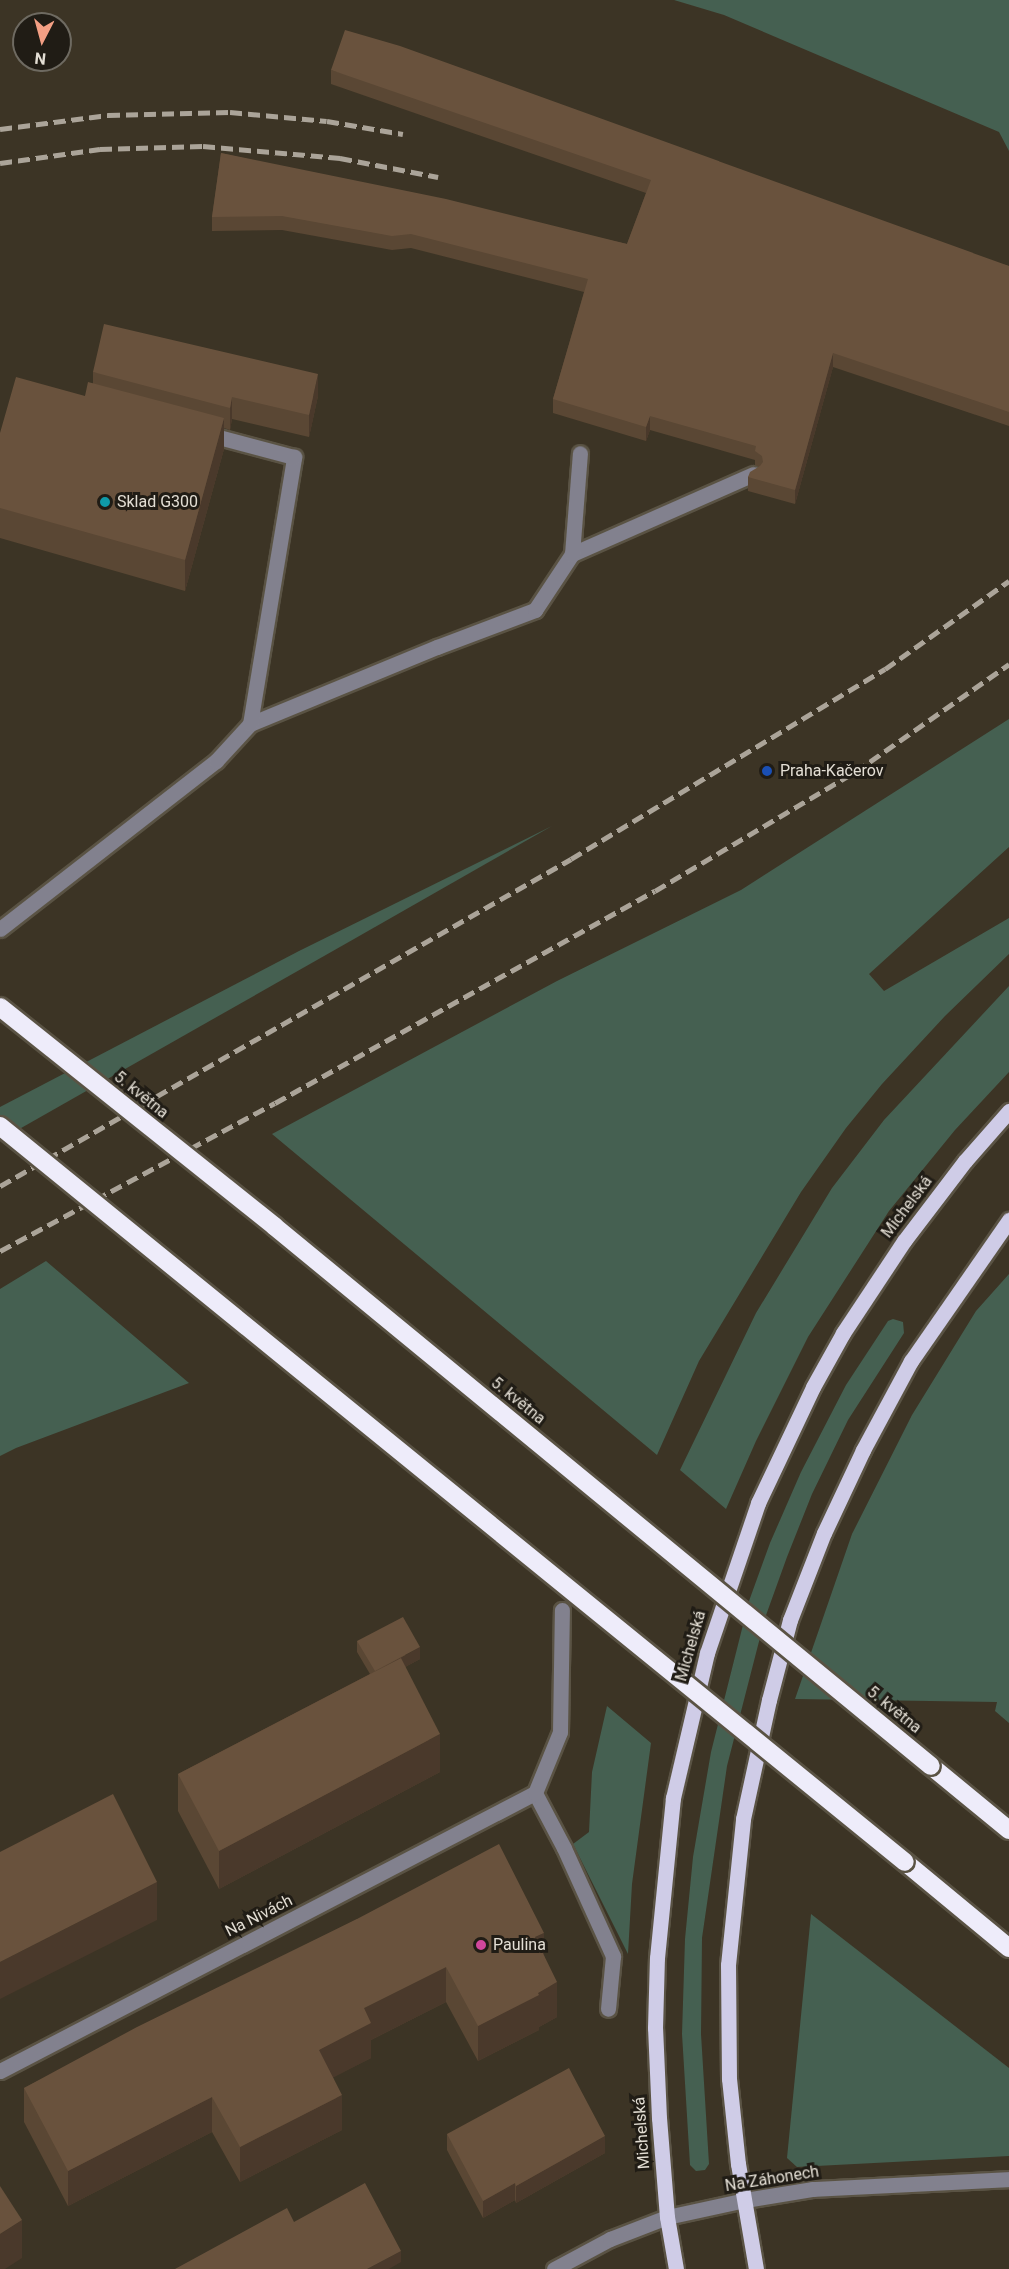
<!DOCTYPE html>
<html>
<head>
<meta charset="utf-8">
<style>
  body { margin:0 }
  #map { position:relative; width:1009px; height:2269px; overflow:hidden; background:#3c3425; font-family:Roboto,sans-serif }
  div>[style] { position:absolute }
  .green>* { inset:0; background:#456051 }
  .roads { filter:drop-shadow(2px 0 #5a5344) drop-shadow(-2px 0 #5a5344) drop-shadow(0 2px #5a5344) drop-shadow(0 -2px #5a5344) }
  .minor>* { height:15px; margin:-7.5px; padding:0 7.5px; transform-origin:7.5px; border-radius:7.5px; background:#82818e }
  .major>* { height:15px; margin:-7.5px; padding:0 7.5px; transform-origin:7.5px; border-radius:7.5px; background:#cfcce7 }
  .highway>* { height:18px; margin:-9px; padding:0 9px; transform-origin:9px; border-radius:9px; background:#eeecfa }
  .rail>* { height:4.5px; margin-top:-2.25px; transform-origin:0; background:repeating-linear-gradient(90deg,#aba499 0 12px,transparent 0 18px) }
  .bridges { filter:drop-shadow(2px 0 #5a5344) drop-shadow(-2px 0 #5a5344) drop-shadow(0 2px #5a5344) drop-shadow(0 -2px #5a5344) }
  .highway-bridge>* { height:18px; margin:-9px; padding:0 9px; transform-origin:9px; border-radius:9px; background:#eeecfa }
  .wall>* { inset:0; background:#5a4734 }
  .shaded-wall>* { inset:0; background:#4a392b }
  .building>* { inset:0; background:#69523d }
  .dots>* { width:16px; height:16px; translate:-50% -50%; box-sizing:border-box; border:3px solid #201c15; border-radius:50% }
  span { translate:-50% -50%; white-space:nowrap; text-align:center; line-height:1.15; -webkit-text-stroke:6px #201c15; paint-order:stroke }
  .poi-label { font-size:16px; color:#e3ded4 }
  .left { translate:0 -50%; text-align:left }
  .street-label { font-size:16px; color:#e3ded4 }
  .north { position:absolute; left:12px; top:12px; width:60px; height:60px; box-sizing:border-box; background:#201c15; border:2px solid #6e6a61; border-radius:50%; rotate:186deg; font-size:16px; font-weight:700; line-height:24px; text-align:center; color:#e3ded4 }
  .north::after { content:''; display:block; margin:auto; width:21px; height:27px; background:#f39f84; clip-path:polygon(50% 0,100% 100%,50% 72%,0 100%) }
</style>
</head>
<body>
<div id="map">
  <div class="green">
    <div style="clip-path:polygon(674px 0,1009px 0,1009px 151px,999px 132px,724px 15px)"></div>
    <div style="clip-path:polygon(1009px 719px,1009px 847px,869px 974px,884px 991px,1009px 918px,1009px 954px,945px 1016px,882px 1084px,846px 1128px,801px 1192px,699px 1361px,657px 1455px,272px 1134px,557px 981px,741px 890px)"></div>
    <div style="clip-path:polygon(552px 826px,354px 939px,0 1140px,0 1107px,299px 951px)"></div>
    <div style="clip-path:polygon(1009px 986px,1009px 1072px,955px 1130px,889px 1211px,808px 1337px,756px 1441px,726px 1509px,680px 1470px,756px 1313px,832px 1188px,884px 1120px)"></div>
    <div style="clip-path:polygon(46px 1261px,189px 1383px,16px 1448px,0 1456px,0 1289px)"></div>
    <div style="clip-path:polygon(1009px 1274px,1009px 1723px,995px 1711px,997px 1702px,795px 1699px,852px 1534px,912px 1415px,976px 1311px)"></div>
    <div style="clip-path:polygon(893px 1319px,903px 1322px,904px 1333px,848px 1420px,812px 1494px,787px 1557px,765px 1618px,727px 1766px,702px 1938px,701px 2034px,709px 2164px,705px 2170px,696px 2171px,690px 2165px,682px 2034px,685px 1939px,693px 1857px,711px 1752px,749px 1601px,770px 1543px,801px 1472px,846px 1385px,888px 1321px)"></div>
    <div style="clip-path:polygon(607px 1706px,651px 1743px,632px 1884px,628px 1954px,573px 1844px,589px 1832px,592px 1772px)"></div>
    <div style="clip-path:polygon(811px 1914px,1009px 2068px,1009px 2156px,797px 2167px,787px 2158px)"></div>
  </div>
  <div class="roads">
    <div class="minor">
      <div style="left:572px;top:554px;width:198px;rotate:-23.8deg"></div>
      <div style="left:250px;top:724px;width:202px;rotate:-22.4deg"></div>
      <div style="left:437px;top:647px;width:105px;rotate:-20.7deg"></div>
      <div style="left:535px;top:610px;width:67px;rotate:-56.5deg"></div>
      <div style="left:572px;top:554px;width:101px;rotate:-85.5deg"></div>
      <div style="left:0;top:929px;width:274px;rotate:-37.9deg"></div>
      <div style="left:216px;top:761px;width:50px;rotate:-47.4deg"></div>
      <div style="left:250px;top:724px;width:271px;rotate:-80.6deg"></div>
      <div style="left:294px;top:457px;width:93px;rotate:-165.1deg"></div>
      <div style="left:535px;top:1793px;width:62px;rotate:62.2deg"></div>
      <div style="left:564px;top:1848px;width:119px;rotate:65.6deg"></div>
      <div style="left:613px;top:1956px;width:53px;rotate:95.4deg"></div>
      <div style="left:0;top:2071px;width:603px;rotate:-27.46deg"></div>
      <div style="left:535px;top:1793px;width:66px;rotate:-67.7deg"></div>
      <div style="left:560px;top:1732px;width:122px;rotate:-89.1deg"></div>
      <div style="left:554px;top:2269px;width:64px;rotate:-28.2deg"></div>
      <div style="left:610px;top:2239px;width:61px;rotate:-21.1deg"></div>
      <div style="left:667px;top:2217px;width:80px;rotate:-12.3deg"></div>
      <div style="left:745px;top:2200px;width:69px;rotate:-9.2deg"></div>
      <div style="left:813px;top:2189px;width:196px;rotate:-2.9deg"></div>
    </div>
    <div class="major">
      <div style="left:676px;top:2269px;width:53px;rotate:-99.8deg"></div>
      <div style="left:667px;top:2217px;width:99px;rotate:-94.6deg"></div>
      <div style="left:659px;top:2118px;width:90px;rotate:-92.5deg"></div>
      <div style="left:655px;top:2028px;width:70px;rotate:-88.4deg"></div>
      <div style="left:657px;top:1958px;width:161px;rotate:-84.3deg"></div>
      <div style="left:673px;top:1798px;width:149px;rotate:-76.8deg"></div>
      <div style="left:707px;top:1653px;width:158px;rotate:-71.2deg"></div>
      <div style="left:758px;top:1503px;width:128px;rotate:-64.6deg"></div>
      <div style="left:813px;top:1387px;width:62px;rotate:-60.9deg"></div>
      <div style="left:843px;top:1333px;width:110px;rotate:-56.5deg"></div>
      <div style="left:904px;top:1241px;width:101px;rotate:-52.7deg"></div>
      <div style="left:965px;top:1161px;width:67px;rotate:-48.7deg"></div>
      <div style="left:756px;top:2269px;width:107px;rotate:-99.7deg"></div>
      <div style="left:738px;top:2164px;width:85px;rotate:-96deg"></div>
      <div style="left:729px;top:2079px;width:114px;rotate:-90.5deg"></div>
      <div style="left:728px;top:1965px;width:147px;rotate:-84.1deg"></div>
      <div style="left:743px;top:1819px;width:122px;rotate:-77.7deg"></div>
      <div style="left:769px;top:1700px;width:83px;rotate:-75.3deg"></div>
      <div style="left:790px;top:1620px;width:93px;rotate:-68.7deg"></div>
      <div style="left:824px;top:1533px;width:92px;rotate:-64.8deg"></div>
      <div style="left:863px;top:1450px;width:101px;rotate:-61.7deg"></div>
      <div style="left:911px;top:1361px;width:172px;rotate:-55.2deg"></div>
    </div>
    <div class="highway">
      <div style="left:931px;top:1766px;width:101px;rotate:39.4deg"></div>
      <div style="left:905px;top:1862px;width:135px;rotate:39.6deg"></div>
    </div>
  </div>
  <div class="rail">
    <div style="left:0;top:129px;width:109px;rotate:-7.4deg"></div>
    <div style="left:108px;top:115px;width:122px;rotate:-1.4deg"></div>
    <div style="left:230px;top:112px;width:97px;rotate:5.3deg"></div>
    <div style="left:327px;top:121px;width:77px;rotate:9.7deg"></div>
    <div style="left:0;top:163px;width:101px;rotate:-8deg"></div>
    <div style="left:100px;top:149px;width:103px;rotate:-1.7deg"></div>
    <div style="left:203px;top:146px;width:138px;rotate:5deg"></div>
    <div style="left:340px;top:158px;width:100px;rotate:11deg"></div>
    <div style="left:0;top:1186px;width:658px;rotate:-29.8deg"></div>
    <div style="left:571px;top:859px;width:367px;rotate:-31.2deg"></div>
    <div style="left:885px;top:669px;width:152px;rotate:-35.4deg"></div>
    <div style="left:0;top:1251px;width:312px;rotate:-28.3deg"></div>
    <div style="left:275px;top:1103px;width:435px;rotate:-29.2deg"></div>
    <div style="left:655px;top:891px;width:233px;rotate:-30.8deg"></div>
    <div style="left:855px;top:772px;width:188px;rotate:-35deg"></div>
  </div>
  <div class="bridges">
    <div class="highway-bridge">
      <div style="left:0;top:1007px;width:351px;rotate:38.6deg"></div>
      <div style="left:274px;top:1226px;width:850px;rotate:39.42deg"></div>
      <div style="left:0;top:1126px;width:1166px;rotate:39.12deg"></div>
    </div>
  </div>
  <div class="wall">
    <div style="clip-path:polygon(331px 70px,1009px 266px,1009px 426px,833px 367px,795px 504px,748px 491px,748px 477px,759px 467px,755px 465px,755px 460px,650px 430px,646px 441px,553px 413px,553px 399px,584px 292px,411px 248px,392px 250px,282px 230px,212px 231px,212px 217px,221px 153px,627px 244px,646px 193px,331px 84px)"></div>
    <div style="clip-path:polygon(93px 372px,318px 396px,309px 437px,232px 419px,230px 430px,224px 428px,224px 449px,185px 591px,0 538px,0 433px,85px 396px,93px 383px)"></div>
    <div style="clip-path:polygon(357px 1641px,420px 1659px,405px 1667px,440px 1772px,219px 1889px,178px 1811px,178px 1774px,370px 1674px,357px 1652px)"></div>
    <div style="clip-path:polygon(357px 1919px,544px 1955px,557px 2017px,539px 2027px,539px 2030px,478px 2061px,446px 2002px,371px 2040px,371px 2058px,333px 2077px,342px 2130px,240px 2182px,212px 2132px,68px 2206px,24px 2122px,24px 2088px)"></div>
    <div style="clip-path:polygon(447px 2134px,605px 2153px,516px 2203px,515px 2200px,483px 2218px,447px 2150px)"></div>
  </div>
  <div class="shaded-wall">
    <div style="clip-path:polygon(833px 353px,833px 367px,795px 504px,795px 490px)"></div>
    <div style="clip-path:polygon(318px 374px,318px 396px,309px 437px,309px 415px)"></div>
    <div style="clip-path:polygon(232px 397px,232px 419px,230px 430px,230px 408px)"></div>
    <div style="clip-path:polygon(650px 416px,650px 430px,646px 441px,646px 427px)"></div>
    <div style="clip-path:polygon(224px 418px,224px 449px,185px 591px,185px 560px)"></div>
    <div style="clip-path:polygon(420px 1647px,420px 1659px,375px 1683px,375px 1672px)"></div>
    <div style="clip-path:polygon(440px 1734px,440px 1772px,219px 1889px,219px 1851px)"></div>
    <div style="clip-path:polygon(157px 1882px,157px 1920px,0 1999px,0 1962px)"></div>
    <div style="clip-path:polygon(544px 1933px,544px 1968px,535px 1937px)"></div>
    <div style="clip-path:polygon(446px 1967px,446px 2002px,371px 2040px,371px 2058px,319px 2085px,319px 2050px,364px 2008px)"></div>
    <div style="clip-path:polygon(557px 1982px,557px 2017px,539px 2027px,539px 2030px,478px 2061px,478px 2026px)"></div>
    <div style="clip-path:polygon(342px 2095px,342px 2130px,240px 2182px,240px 2147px)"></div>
    <div style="clip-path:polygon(212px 2097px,212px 2132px,68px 2206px,68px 2171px)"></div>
    <div style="clip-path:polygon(605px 2136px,605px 2153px,516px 2203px,516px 2186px)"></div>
    <div style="clip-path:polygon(515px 2183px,515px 2200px,483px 2218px,483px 2201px)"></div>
    <div style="clip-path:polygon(22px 2220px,22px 2258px,5px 2269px,0 2269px,0 2234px)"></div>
    <div style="clip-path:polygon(401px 2251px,401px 2262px,389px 2269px,367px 2269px)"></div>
  </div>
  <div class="building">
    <div style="clip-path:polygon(345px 30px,400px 46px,1009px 266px,1009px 412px,833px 353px,795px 490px,748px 477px,750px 472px,760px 466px,763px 462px,762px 456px,755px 451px,756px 446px,650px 416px,646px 427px,553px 399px,588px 279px,411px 234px,392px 236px,282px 216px,212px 217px,221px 153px,446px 199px,627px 244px,651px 180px,331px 70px)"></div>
    <div style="clip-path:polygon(104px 324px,318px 374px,309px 415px,232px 397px,230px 408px,93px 372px)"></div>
    <div style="clip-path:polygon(16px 377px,85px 396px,88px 382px,224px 418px,185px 560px,0 508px,0 433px)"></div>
    <div style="clip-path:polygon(403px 1617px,420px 1647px,375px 1671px,357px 1641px)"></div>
    <div style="clip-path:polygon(401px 1658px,440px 1734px,219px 1851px,178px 1774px)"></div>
    <div style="clip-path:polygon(113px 1794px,157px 1882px,0 1962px,0 1852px)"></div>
    <div style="clip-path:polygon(499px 1844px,544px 1933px,535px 1937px,557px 1982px,538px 1993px,539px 1995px,478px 2026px,446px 1967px,364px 2008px,371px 2023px,319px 2050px,342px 2095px,240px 2147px,212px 2097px,68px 2171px,24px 2088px,137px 2027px,357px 1919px)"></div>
    <div style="clip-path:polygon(569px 2068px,605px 2136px,516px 2186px,515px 2183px,483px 2201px,447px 2134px)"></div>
    <div style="clip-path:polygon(365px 2183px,401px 2251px,367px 2269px,175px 2269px,287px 2208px,294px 2222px)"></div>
    <div style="clip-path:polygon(0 2186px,22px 2220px,0 2234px)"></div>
  </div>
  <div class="dots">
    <div style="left:105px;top:502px;background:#0f9aa8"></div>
    <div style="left:767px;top:771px;background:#1a4fb4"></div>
    <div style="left:481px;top:1945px;background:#d1479c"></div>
  </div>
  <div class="poi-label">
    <span class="left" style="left:117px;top:502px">Sklad G300</span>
    <span class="left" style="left:780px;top:771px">Praha-Kačerov</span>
    <span class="left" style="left:493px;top:1945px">Paulina</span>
  </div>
  <div class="street-label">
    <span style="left:141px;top:1095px;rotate:39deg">5. května</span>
    <span style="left:907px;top:1207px;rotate:-53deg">Michelská</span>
    <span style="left:518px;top:1401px;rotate:39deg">5. května</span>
    <span style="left:691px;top:1646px;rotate:-74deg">Michelská</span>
    <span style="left:894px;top:1710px;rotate:39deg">5. května</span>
    <span style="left:259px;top:1916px;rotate:-27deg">Na Nivách</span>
    <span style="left:642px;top:2133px;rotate:-94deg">Michelská</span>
    <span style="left:772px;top:2179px;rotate:-9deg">Na Záhonech</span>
  </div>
  <div class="north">N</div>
</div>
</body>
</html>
